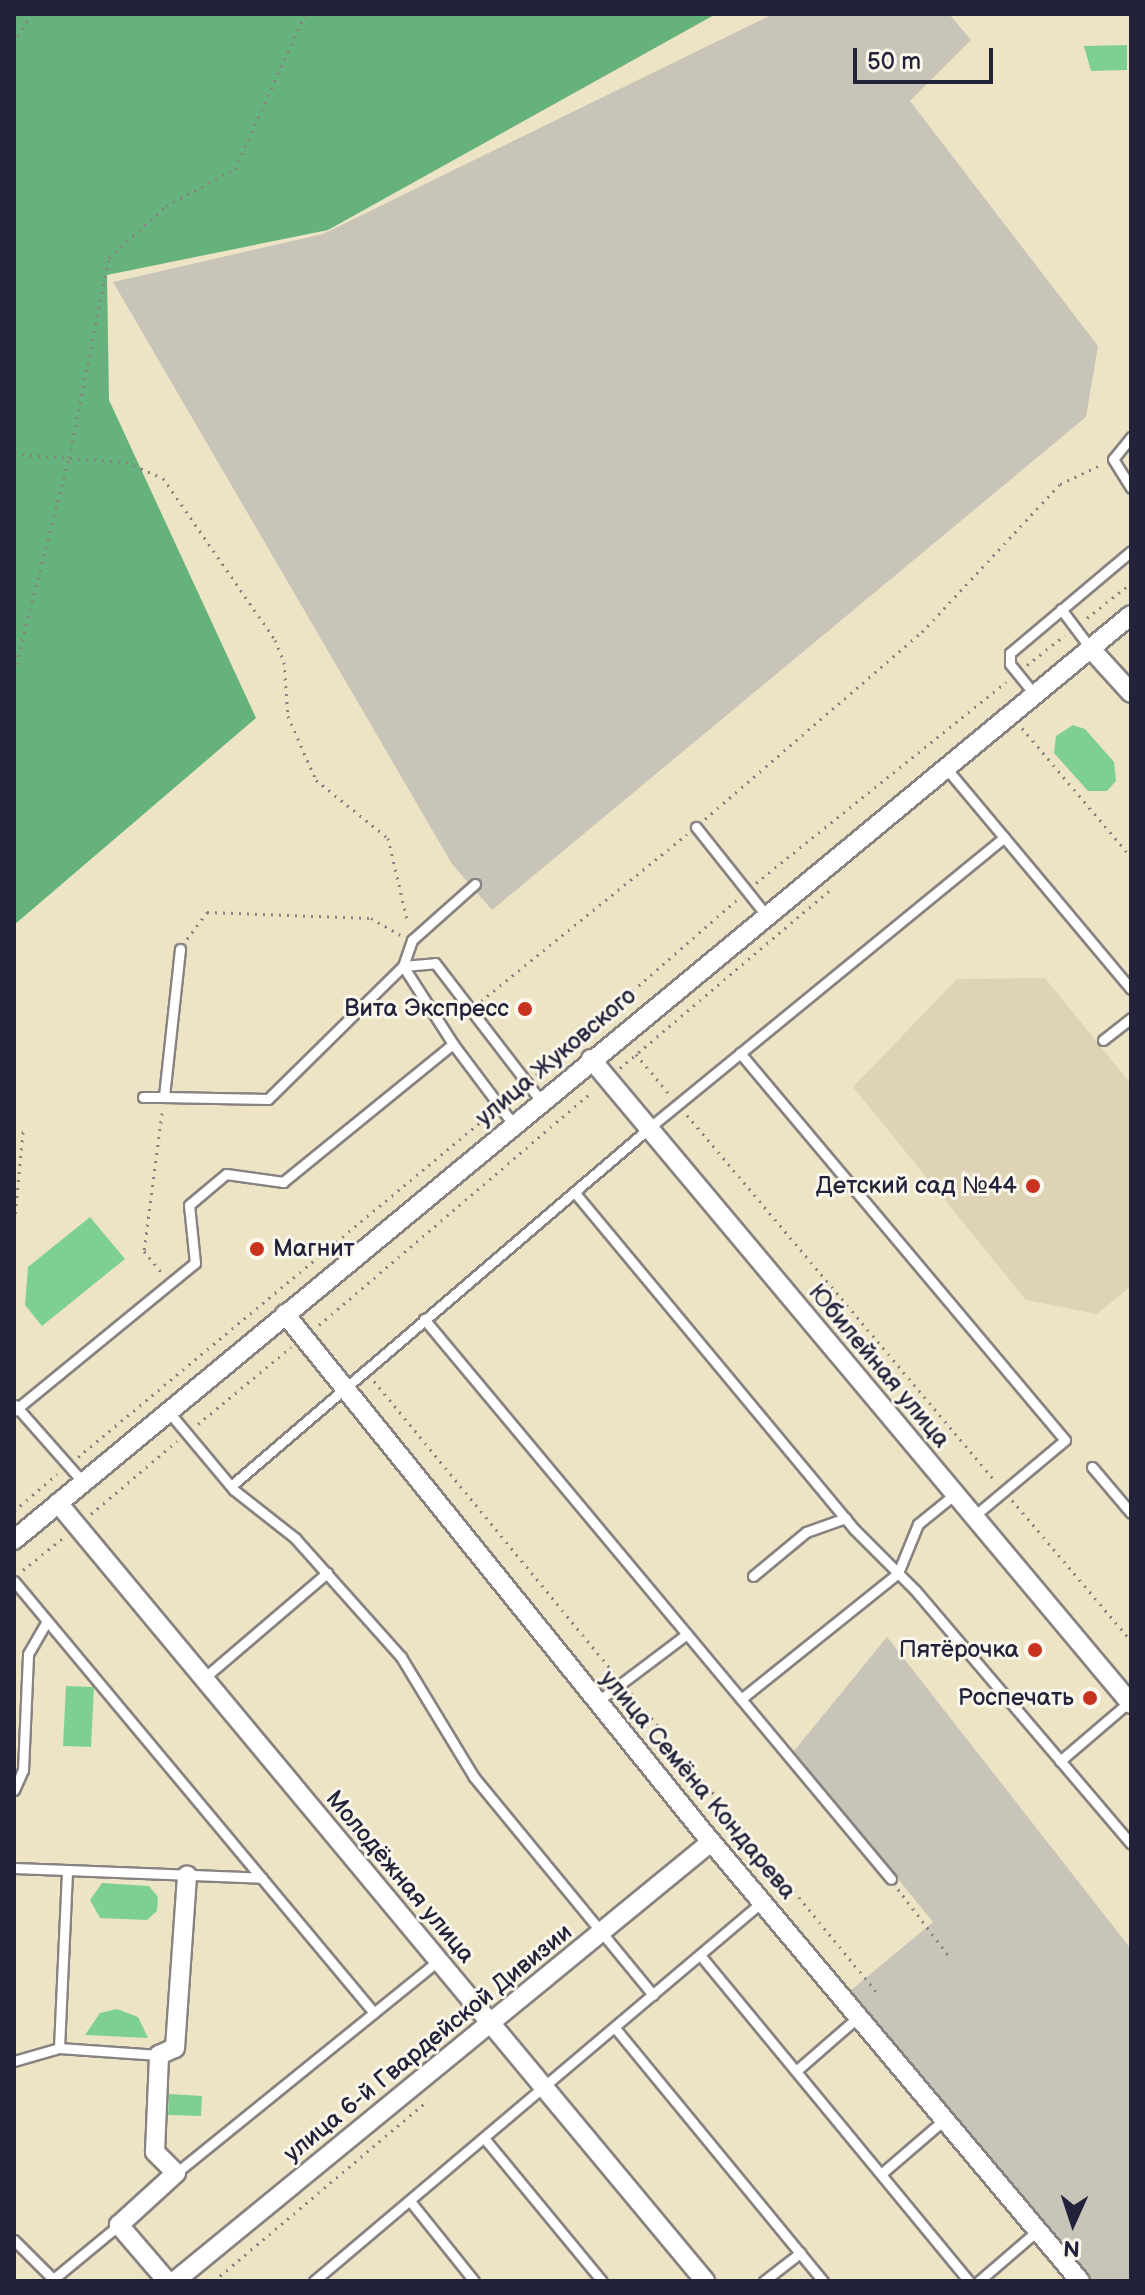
<!DOCTYPE html>
<html>
<head>
<meta charset="utf-8">
<style>
  body { margin:0 }
  #map { position:relative; width:1145px; height:2295px; overflow:hidden; background:#ede4c6; font-family:"Balsamiq Sans",sans-serif }
  div>[style] { position:absolute }
  .built>* { inset:0; background:#dfd3b5 }
  .industrial>* { inset:0; background:#c8c4b8 }
  .green>* { inset:0; background:#7ed092 }
  .forest>* { inset:0; background:#66b27c }
  .path>* { height:3px; margin-top:-1.5px; transform-origin:0; background:repeating-linear-gradient(90deg,#888380 0 2px,transparent 0 8px) }
  .roads { filter:drop-shadow(2px 0 #888380) drop-shadow(-2px 0 #888380) drop-shadow(0 2px #888380) drop-shadow(0 -2px #888380) }
  .service>* { height:9px; margin:-4.5px; padding:0 4.5px; transform-origin:4.5px; border-radius:4.5px; background:#fff }
  .minor>* { height:18px; margin:-9px; padding:0 9px; transform-origin:9px; border-radius:9px; background:#fff }
  .dots>* { width:22px; height:22px; translate:-50% -50%; box-sizing:border-box; border:4px solid #fbf7ec; border-radius:50% }
  span { translate:-50% -50%; white-space:nowrap; text-align:center; line-height:1.15; -webkit-text-stroke:6px #fbf7ec; paint-order:stroke }
  .poi-label { font-size:24px; color:#22223b }
  .right { translate:-100% -50%; text-align:right }
  .left { translate:0 -50%; text-align:left }
  .street-label { font-size:24px; color:#22223b }
  .frame { position:absolute; inset:0; border:16px solid #22223b; pointer-events:none }
  .north { position:absolute; left:1033px; top:2183px; width:80px; height:80px; -webkit-text-stroke:6px #fbf7ec; paint-order:stroke; rotate:183deg; font-size:22px; font-weight:700; line-height:32px; text-align:center; color:#22223b }
  .north::after { content:''; display:block; margin:auto; width:28px; height:36px; background:#22223b; clip-path:polygon(50% 0,100% 100%,50% 72%,0 100%) }
  .scale { position:absolute; left:853px; top:48px; width:140px; height:36px; box-sizing:border-box; border:4px solid #22223b; border-top:0; padding-left:10px; font-size:24px; line-height:28px; white-space:nowrap; color:#22223b; -webkit-text-stroke:6px #fbf7ec; paint-order:stroke }
</style>
</head>
<body>
<div id="map">
  <div class="built">
    <div style="clip-path:polygon(1045px 978px,1131px 1084px,1131px 1286px,1097px 1314px,1026px 1300px,853px 1087px,957px 979px)"></div>
  </div>
  <div class="industrial">
    <div style="clip-path:polygon(773px 14px,949px 14px,971px 40px,910px 101px,1098px 346px,1086px 417px,492px 910px,452px 864px,113px 282px,323px 234px)"></div>
    <div style="clip-path:polygon(887px 1637px,1131px 1949px,1131px 2281px,1091px 2281px,850px 1991px,933px 1922px,794px 1751px)"></div>
  </div>
  <div class="green">
    <div style="clip-path:polygon(1127px 45px,1127px 70px,1091px 71px,1084px 46px)"></div>
    <div style="clip-path:polygon(1073px 725px,1085px 729px,1114px 762px,1116px 781px,1107px 791px,1088px 791px,1054px 753px,1056px 736px)"></div>
    <div style="clip-path:polygon(90px 1217px,125px 1259px,42px 1326px,25px 1305px,28px 1267px)"></div>
    <div style="clip-path:polygon(66px 1686px,94px 1687px,91px 1747px,63px 1746px)"></div>
    <div style="clip-path:polygon(102px 1883px,149px 1886px,158px 1897px,157px 1911px,147px 1920px,100px 1918px,90px 1900px)"></div>
    <div style="clip-path:polygon(117px 2009px,138px 2017px,148px 2038px,85px 2035px,100px 2013px)"></div>
    <div style="clip-path:polygon(169px 2094px,202px 2096px,201px 2116px,168px 2115px)"></div>
  </div>
  <div class="forest">
    <div style="clip-path:polygon(14px 14px,716px 14px,328px 230px,107px 275px,109px 400px,256px 718px,14px 925px)"></div>
  </div>
  <div class="path">
    <div style="left:14px;top:43px;width:34px;rotate:-60deg"></div>
    <div style="left:14px;top:454px;width:112px;rotate:4.1deg"></div>
    <div style="left:126px;top:462px;width:40px;rotate:23.4deg"></div>
    <div style="left:163px;top:478px;width:197px;rotate:55.3deg"></div>
    <div style="left:275px;top:640px;width:24px;rotate:68deg"></div>
    <div style="left:284px;top:662px;width:54px;rotate:85.8deg"></div>
    <div style="left:288px;top:716px;width:70px;rotate:66.4deg"></div>
    <div style="left:316px;top:780px;width:92px;rotate:38.9deg"></div>
    <div style="left:388px;top:838px;width:88px;rotate:76.9deg"></div>
    <div style="left:1087px;top:618px;width:56px;rotate:-38.5deg"></div>
    <div style="left:1027px;top:665px;width:48px;rotate:-38.3deg"></div>
    <div style="left:14px;top:672px;width:221px;rotate:-75.6deg"></div>
    <div style="left:69px;top:458px;width:204px;rotate:-78.7deg"></div>
    <div style="left:109px;top:258px;width:77px;rotate:-42.4deg"></div>
    <div style="left:166px;top:206px;width:78px;rotate:-28.2deg"></div>
    <div style="left:235px;top:169px;width:170px;rotate:-65.7deg"></div>
    <div style="left:1022px;top:728px;width:169px;rotate:49.8deg"></div>
    <div style="left:705px;top:819px;width:286px;rotate:-40.8deg"></div>
    <div style="left:922px;top:632px;width:202px;rotate:-47deg"></div>
    <div style="left:1060px;top:484px;width:47px;rotate:-24.9deg"></div>
    <div style="left:756px;top:883px;width:321px;rotate:-38.8deg"></div>
    <div style="left:187px;top:939px;width:34px;rotate:-53deg"></div>
    <div style="left:207px;top:912px;width:164px;rotate:2.1deg"></div>
    <div style="left:371px;top:918px;width:34px;rotate:30deg"></div>
    <div style="left:481px;top:1001px;width:265px;rotate:-39deg"></div>
    <div style="left:636px;top:1054px;width:52px;rotate:50.5deg"></div>
    <div style="left:620px;top:1068px;width:277px;rotate:-40.3deg"></div>
    <div style="left:536px;top:1075px;width:268px;rotate:-41.1deg"></div>
    <div style="left:162px;top:1113px;width:139px;rotate:97.4deg"></div>
    <div style="left:144px;top:1251px;width:28px;rotate:51deg"></div>
    <div style="left:687px;top:1115px;width:476px;rotate:49.9deg"></div>
    <div style="left:14px;top:1131px;width:9px;rotate:6deg"></div>
    <div style="left:23px;top:1132px;width:95px;rotate:95.4deg"></div>
    <div style="left:319px;top:1325px;width:360px;rotate:-40.5deg"></div>
    <div style="left:374px;top:1381px;width:377px;rotate:50.6deg"></div>
    <div style="left:1131px;top:1399px;width:2px;rotate:90deg"></div>
    <div style="left:198px;top:1424px;width:121px;rotate:-39.6deg"></div>
    <div style="left:78px;top:1457px;width:536px;rotate:-39.78deg"></div>
    <div style="left:1012px;top:1500px;width:185px;rotate:49.8deg"></div>
    <div style="left:14px;top:1511px;width:57px;rotate:-40.7deg"></div>
    <div style="left:91px;top:1514px;width:113px;rotate:-40.3deg"></div>
    <div style="left:23px;top:1570px;width:53px;rotate:-38.8deg"></div>
    <div style="left:631px;top:1693px;width:392px;rotate:50.6deg"></div>
    <div style="left:898px;top:1889px;width:83px;rotate:52.9deg"></div>
    <div style="left:214px;top:2281px;width:280px;rotate:-40.2deg"></div>
  </div>
  <div class="roads">
    <div class="service">
      <div style="left:1131px;top:437px;width:28px;rotate:129deg"></div>
      <div style="left:1113px;top:459px;width:34px;rotate:58deg"></div>
      <div style="left:1061px;top:609px;width:50px;rotate:53.1deg"></div>
      <div style="left:1035px;top:695px;width:40px;rotate:-129deg"></div>
      <div style="left:1010px;top:664px;width:11px;rotate:-90deg"></div>
      <div style="left:1010px;top:653px;width:158px;rotate:-40.1deg"></div>
      <div style="left:946px;top:768px;width:288px;rotate:50.1deg"></div>
      <div style="left:696px;top:827px;width:112px;rotate:51.5deg"></div>
      <div style="left:475px;top:884px;width:84px;rotate:138.4deg"></div>
      <div style="left:412px;top:940px;width:28px;rotate:109deg"></div>
      <div style="left:403px;top:966px;width:32px;rotate:-5deg"></div>
      <div style="left:435px;top:963px;width:174px;rotate:52.5deg"></div>
      <div style="left:180px;top:949px;width:149px;rotate:96.2deg"></div>
      <div style="left:164px;top:1097px;width:104px;rotate:1.1deg"></div>
      <div style="left:268px;top:1099px;width:190px;rotate:-44.6deg"></div>
      <div style="left:403px;top:966px;width:93px;rotate:57.3deg"></div>
      <div style="left:1103px;top:1040px;width:36px;rotate:-38deg"></div>
      <div style="left:740px;top:1053px;width:505px;rotate:49.98deg"></div>
      <div style="left:1065px;top:1440px;width:119px;rotate:140.1deg"></div>
      <div style="left:143px;top:1097px;width:21px"></div>
      <div style="left:575px;top:1193px;width:437px;rotate:50.3deg"></div>
      <div style="left:854px;top:1529px;width:86px;rotate:45deg"></div>
      <div style="left:915px;top:1590px;width:333px;rotate:49.6deg"></div>
      <div style="left:424px;top:1319px;width:729px;rotate:50.17deg"></div>
      <div style="left:15px;top:1405px;width:103px;rotate:48.6deg"></div>
      <div style="left:14px;top:1411px;width:234px;rotate:-39.3deg"></div>
      <div style="left:195px;top:1263px;width:58px;rotate:-95.9deg"></div>
      <div style="left:189px;top:1205px;width:48px;rotate:-40deg"></div>
      <div style="left:226px;top:1174px;width:58px;rotate:8deg"></div>
      <div style="left:283px;top:1182px;width:219px;rotate:-39.1deg"></div>
      <div style="left:453px;top:1044px;width:100px;rotate:53.1deg"></div>
      <div style="left:168px;top:1411px;width:103px;rotate:50.1deg"></div>
      <div style="left:234px;top:1490px;width:78px;rotate:38.2deg"></div>
      <div style="left:295px;top:1538px;width:159px;rotate:48.3deg"></div>
      <div style="left:401px;top:1657px;width:140px;rotate:58.7deg"></div>
      <div style="left:474px;top:1777px;width:282px;rotate:50.6deg"></div>
      <div style="left:1092px;top:1467px;width:60px;rotate:49.7deg"></div>
      <div style="left:231px;top:1486px;width:550px;rotate:-40.58deg"></div>
      <div style="left:649px;top:1128px;width:459px;rotate:-39.3deg"></div>
      <div style="left:753px;top:1576px;width:69px;rotate:-39.7deg"></div>
      <div style="left:806px;top:1532px;width:42px;rotate:-19.3deg"></div>
      <div style="left:14px;top:1581px;width:562px;rotate:50.19deg"></div>
      <div style="left:204px;top:1678px;width:162px;rotate:-40.5deg"></div>
      <div style="left:741px;top:1699px;width:201px;rotate:-38.7deg"></div>
      <div style="left:898px;top:1573px;width:53px;rotate:-67.8deg"></div>
      <div style="left:918px;top:1524px;width:48px;rotate:-39deg"></div>
      <div style="left:598px;top:1701px;width:111px;rotate:-37deg"></div>
      <div style="left:1060px;top:1761px;width:91px;rotate:-40.5deg"></div>
      <div style="left:14px;top:1790px;width:22px;rotate:-66deg"></div>
      <div style="left:23px;top:1770px;width:116px;rotate:-87.5deg"></div>
      <div style="left:28px;top:1654px;width:38px;rotate:-60deg"></div>
      <div style="left:14px;top:1868px;width:53px;rotate:2.2deg"></div>
      <div style="left:700px;top:1955px;width:423px;rotate:50.5deg"></div>
      <div style="left:615px;top:2028px;width:328px;rotate:50.6deg"></div>
      <div style="left:59px;top:2048px;width:178px;rotate:-87.4deg"></div>
      <div style="left:67px;top:1870px;width:195px;rotate:2.3deg"></div>
      <div style="left:14px;top:2061px;width:47px;rotate:-16.1deg"></div>
      <div style="left:59px;top:2048px;width:100px;rotate:4deg"></div>
      <div style="left:796px;top:2071px;width:84px;rotate:-41.1deg"></div>
      <div style="left:484px;top:2138px;width:185px;rotate:50.5deg"></div>
      <div style="left:176px;top:2173px;width:337px;rotate:-39deg"></div>
      <div style="left:881px;top:2174px;width:84px;rotate:-40.7deg"></div>
      <div style="left:410px;top:2201px;width:102px;rotate:51.3deg"></div>
      <div style="left:14px;top:2240px;width:58px;rotate:45deg"></div>
      <div style="left:51px;top:2281px;width:88px;rotate:-39.5deg"></div>
      <div style="left:314px;top:2281px;width:588px;rotate:-40.24deg"></div>
      <div style="left:764px;top:2281px;width:46px;rotate:-37.9deg"></div>
      <div style="left:979px;top:2281px;width:78px;rotate:-40.8deg"></div>
    </div>
    <div class="minor">
      <div style="left:1091px;top:649px;width:59px;rotate:47.7deg"></div>
      <div style="left:591px;top:1059px;width:841px;rotate:50.06deg"></div>
      <div style="left:285px;top:1314px;width:666px;rotate:51.1deg"></div>
      <div style="left:703px;top:1832px;width:586px;rotate:49.98deg"></div>
      <div style="left:58px;top:1503px;width:1012px;rotate:50.25deg"></div>
      <div style="left:14px;top:1540px;width:1450px;rotate:-39.63deg"></div>
      <div style="left:167px;top:2281px;width:74px;rotate:-130.6deg"></div>
      <div style="left:119px;top:2225px;width:77px;rotate:-42.4deg"></div>
      <div style="left:176px;top:2173px;width:30px;rotate:-135deg"></div>
      <div style="left:155px;top:2152px;width:97px;rotate:-87.6deg"></div>
      <div style="left:159px;top:2055px;width:17px;rotate:-24deg"></div>
      <div style="left:175px;top:2048px;width:173px;rotate:-86deg"></div>
      <div style="left:175px;top:2281px;width:693px;rotate:-39.32deg"></div>
    </div>
  </div>
  <div class="dots">
    <div style="left:525px;top:1009px;background:#c8321e"></div>
    <div style="left:1033px;top:1186px;background:#c8321e"></div>
    <div style="left:257px;top:1249px;background:#c8321e"></div>
    <div style="left:1035px;top:1650px;background:#c8321e"></div>
    <div style="left:1090px;top:1698px;background:#c8321e"></div>
  </div>
  <div class="poi-label">
    <span class="right" style="left:509px;top:1009px">Вита Экспресс</span>
    <span class="right" style="left:1017px;top:1186px">Детский сад №44</span>
    <span class="left" style="left:273px;top:1249px">Магнит</span>
    <span class="right" style="left:1019px;top:1650px">Пятёрочка</span>
    <span class="right" style="left:1074px;top:1698px">Роспечать</span>
  </div>
  <div class="street-label">
    <span style="left:556px;top:1057px;rotate:-40deg">улица Жуковского</span>
    <span style="left:879px;top:1366px;rotate:50deg">Юбилейная улица</span>
    <span style="left:698px;top:1785px;rotate:50deg">улица Семёна Кондарева</span>
    <span style="left:400px;top:1877px;rotate:50deg">Молодёжная улица</span>
    <span style="left:428px;top:2043px;rotate:-39deg">улица 6-й Гвардейской Дивизии</span>
  </div>
  <div class="frame"></div>
  <div class="north">N</div>
  <div class="scale">50 m</div>
</div>
</body>
</html>
